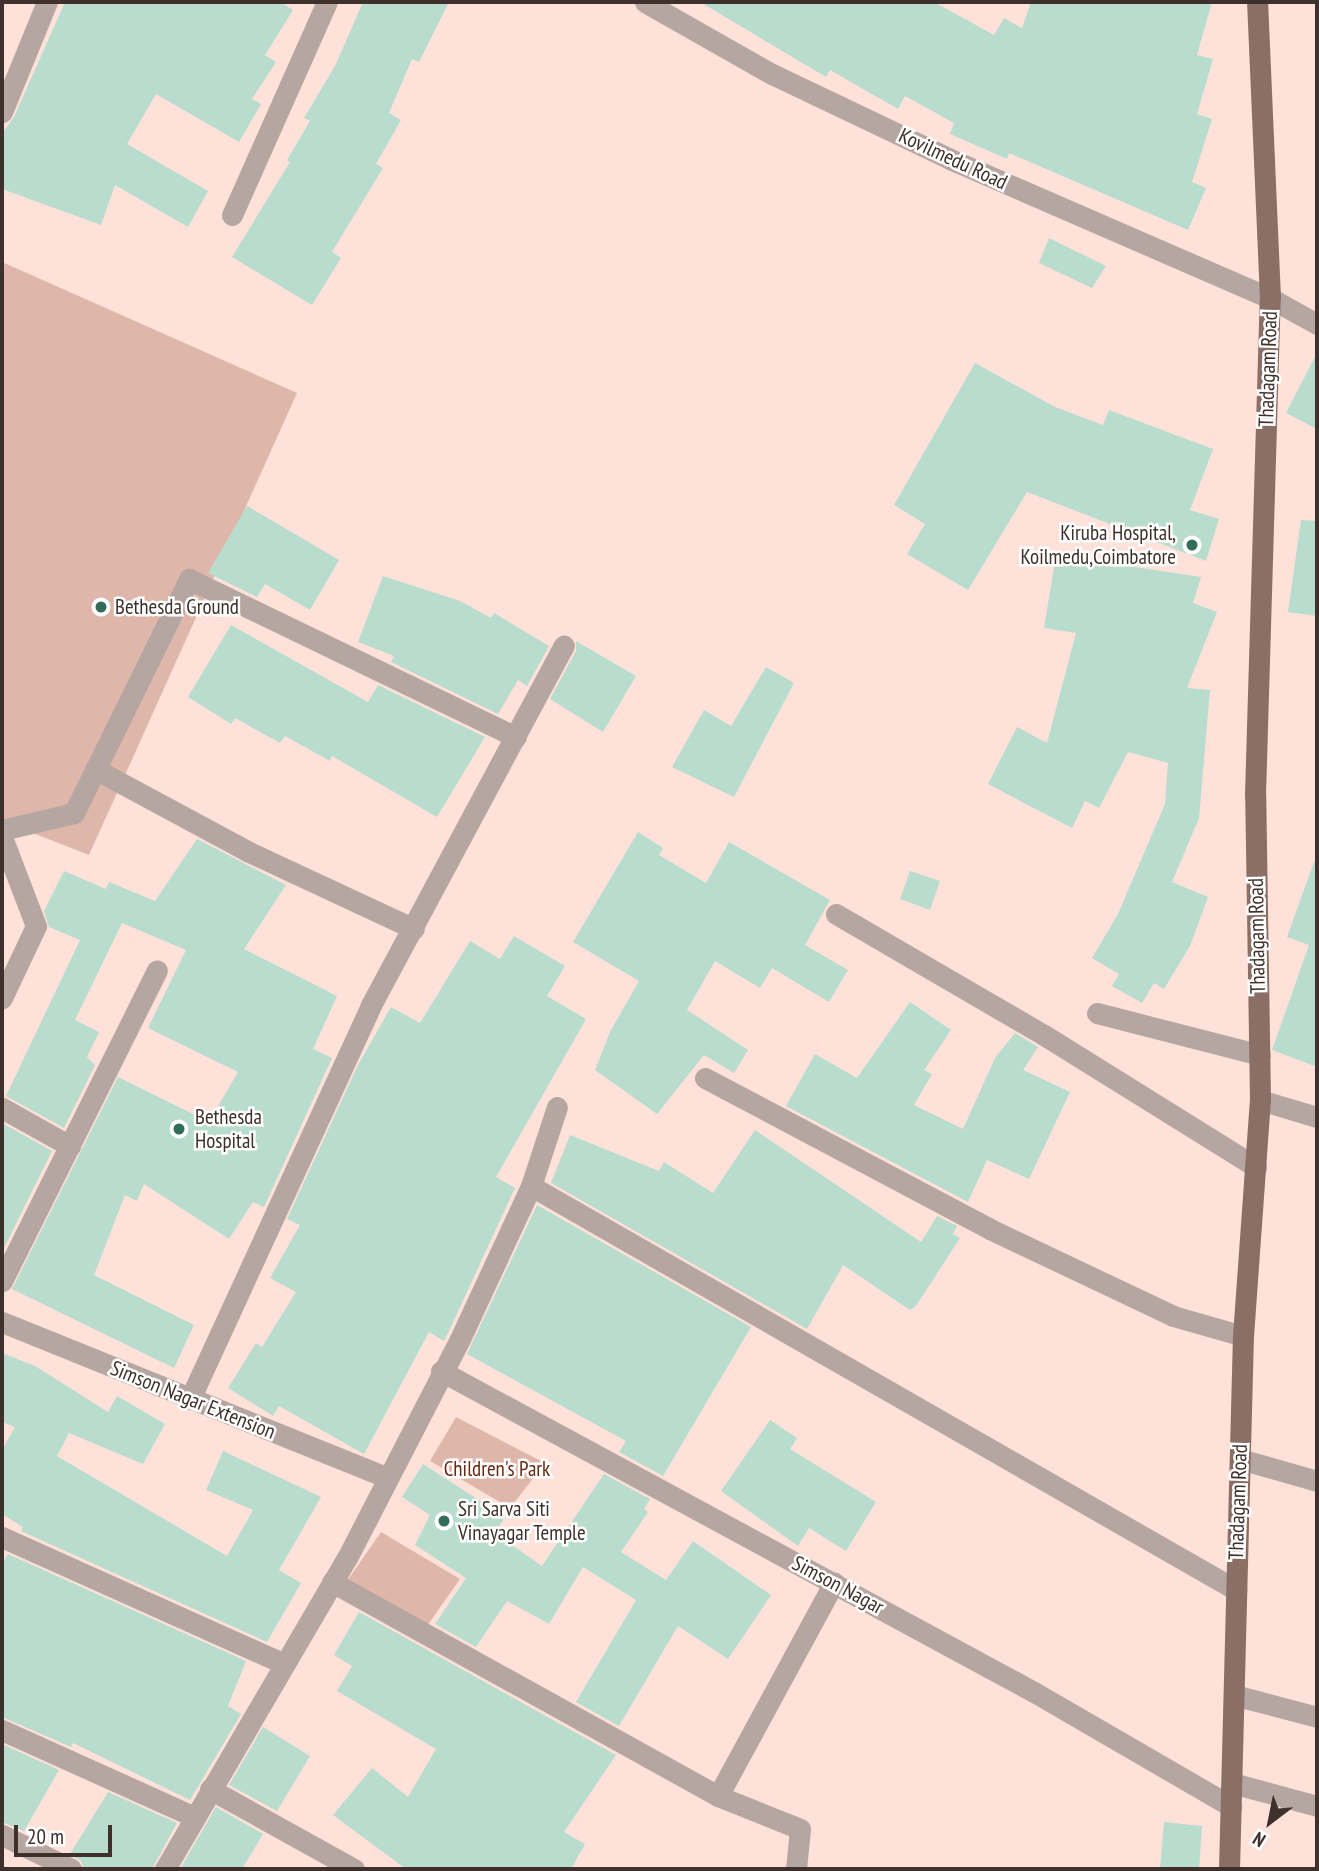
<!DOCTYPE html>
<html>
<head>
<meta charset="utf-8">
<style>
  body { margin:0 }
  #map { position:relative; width:1319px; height:1871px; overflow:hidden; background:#fee1d8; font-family:"PT Sans Narrow",sans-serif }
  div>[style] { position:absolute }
  .green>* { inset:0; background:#dfb7aa }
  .building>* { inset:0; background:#b8dccd }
  .minor>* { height:21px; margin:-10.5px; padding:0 10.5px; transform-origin:10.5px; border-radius:10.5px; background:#b6a6a1 }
  .major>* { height:21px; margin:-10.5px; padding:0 10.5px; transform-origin:10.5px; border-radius:10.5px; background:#8a6f66 }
  .dots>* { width:19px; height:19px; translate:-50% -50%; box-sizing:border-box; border:4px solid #fff; border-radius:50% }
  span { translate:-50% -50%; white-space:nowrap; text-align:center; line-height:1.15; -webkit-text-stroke:5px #fff; paint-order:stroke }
  .street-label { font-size:21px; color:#3e302c }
  .poi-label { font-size:21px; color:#3e302c }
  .right { translate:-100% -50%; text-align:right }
  .left { translate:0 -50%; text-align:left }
  .park-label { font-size:21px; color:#6a2810 }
  .frame { position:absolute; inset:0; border:4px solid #3e302c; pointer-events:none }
  .north { position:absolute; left:1235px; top:1787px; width:70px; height:70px; -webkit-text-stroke:5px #fff; paint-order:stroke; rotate:212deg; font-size:19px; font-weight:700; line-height:28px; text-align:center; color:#3e302c }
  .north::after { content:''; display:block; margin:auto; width:24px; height:32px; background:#3e302c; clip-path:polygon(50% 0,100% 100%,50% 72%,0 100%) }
  .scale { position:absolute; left:14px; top:1825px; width:98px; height:32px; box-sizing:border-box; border:4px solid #3e302c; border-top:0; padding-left:9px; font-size:21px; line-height:24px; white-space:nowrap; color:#3e302c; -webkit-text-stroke:5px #fff; paint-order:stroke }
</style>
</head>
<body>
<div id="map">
  <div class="green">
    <div style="clip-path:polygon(2px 262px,297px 393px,89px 855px,2px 821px)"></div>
    <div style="clip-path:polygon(456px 1417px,545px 1463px,510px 1508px,430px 1461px)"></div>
    <div style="clip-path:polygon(381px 1532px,460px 1579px,427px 1626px,347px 1581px)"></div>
  </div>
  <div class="building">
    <div style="clip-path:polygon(65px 2px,280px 2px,293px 10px,265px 55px,276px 62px,252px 99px,261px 104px,239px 142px,156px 94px,127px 144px,208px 191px,188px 227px,115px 185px,101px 225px,2px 189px,2px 134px,14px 117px)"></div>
    <div style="clip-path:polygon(363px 2px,449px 2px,419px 62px,412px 59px,389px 113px,401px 120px,376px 164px,383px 168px,332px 252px,341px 258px,312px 305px,232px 257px,290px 162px,287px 160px,310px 121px,304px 118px,335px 66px)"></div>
    <div style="clip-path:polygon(700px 2px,934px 2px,994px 35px,1004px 18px,1022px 28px,1031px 2px,1212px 2px,1197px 55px,1213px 59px,1197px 114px,1212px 119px,1192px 182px,1206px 188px,1188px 230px,1009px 153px,1007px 159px,950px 134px,954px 123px,905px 96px,898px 109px,830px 70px,826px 77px)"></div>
    <div style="clip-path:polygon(1049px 238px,1106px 266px,1092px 288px,1039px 263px)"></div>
    <div style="clip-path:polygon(1317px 353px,1317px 429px,1286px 413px)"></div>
    <div style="clip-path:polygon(975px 363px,1055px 407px,1103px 425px,1109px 410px,1213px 449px,1190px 510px,1219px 519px,1206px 561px,1027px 492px,968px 590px,907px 554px,925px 524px,894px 505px)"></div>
    <div style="clip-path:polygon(247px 506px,339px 560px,310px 610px,265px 584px,257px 597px,208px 573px)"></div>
    <div style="clip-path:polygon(1301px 520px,1317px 521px,1317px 616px,1288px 612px)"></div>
    <div style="clip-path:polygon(1056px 555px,1201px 577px,1193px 603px,1217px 612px,1187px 688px,1210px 690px,1199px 818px,1172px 882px,1208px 897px,1190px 946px,1164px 989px,1154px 983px,1142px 1003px,1112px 986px,1119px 974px,1092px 958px,1118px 914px,1165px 804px,1168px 763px,1128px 752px,1099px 808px,1085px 801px,1072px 828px,988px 784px,1017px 727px,1047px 743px,1076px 633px,1044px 628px)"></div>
    <div style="clip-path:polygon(383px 576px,460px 601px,491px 618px,494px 613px,549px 646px,527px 686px,518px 680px,498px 714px,391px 662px,394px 656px,358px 642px)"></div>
    <div style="clip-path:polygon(231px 625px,368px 702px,378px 685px,485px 737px,437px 817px,332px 756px,330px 761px,285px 736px,280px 743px,235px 718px,231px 724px,188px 697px)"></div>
    <div style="clip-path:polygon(576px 641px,636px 676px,603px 732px,550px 699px,576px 651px)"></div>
    <div style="clip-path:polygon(766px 667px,794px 683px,734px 797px,672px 767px,704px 710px,731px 726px)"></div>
    <div style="clip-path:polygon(638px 832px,663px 848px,659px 855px,706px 883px,729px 842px,830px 900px,805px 945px,848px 970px,829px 1002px,772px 968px,760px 988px,715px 961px,687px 1010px,748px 1050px,734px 1073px,704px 1055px,657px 1114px,595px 1070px,610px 1032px,639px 981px,573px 942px)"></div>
    <div style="clip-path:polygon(197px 839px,286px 885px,244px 949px,337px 996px,313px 1049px,332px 1058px,264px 1207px,253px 1202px,229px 1239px,144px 1184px,137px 1201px,125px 1195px,94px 1275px,194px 1325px,174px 1368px,12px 1289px,118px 1077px,209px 1122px,238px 1072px,148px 1028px,186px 950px,122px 923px,75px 1020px,99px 1032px,87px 1057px,95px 1065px,64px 1128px,6px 1096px,80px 940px,49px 927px,44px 911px,64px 871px,106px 889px,109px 882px,155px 901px)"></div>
    <div style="clip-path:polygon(1314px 862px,1317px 862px,1317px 1067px,1272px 1050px,1309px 945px,1287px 937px)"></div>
    <div style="clip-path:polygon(910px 871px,940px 881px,930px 910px,900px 899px)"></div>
    <div style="clip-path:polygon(514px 936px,565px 966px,547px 996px,586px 1019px,496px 1177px,515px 1188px,448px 1333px,444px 1341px,429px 1332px,364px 1454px,279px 1406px,273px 1416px,228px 1388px,256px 1343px,262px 1347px,296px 1292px,270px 1278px,300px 1225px,287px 1219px,358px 1065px,391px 1007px,420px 1023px,470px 941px,500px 959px)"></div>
    <div style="clip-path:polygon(910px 1002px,951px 1030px,924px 1070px,932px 1074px,914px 1105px,963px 1129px,995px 1058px,1015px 1033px,1038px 1047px,1023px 1070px,1070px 1092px,1029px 1179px,987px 1160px,968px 1202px,786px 1106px,815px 1054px,857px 1078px)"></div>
    <div style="clip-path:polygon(2px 1123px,52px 1151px,2px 1252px)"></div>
    <div style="clip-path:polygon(755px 1130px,921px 1242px,937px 1216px,957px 1226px,953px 1234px,960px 1238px,916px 1306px,910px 1310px,843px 1265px,807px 1329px,551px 1183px,570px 1135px,659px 1171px,664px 1162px,713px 1193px)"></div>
    <div style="clip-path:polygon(537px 1205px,751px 1327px,663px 1476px,619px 1452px,626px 1441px,467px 1354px)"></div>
    <div style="clip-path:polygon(2px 1353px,35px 1366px,108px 1412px,117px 1396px,165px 1424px,143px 1464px,69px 1433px,57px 1456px,227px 1556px,253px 1510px,206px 1490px,223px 1451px,321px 1497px,279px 1570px,301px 1583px,267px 1642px,21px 1531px,23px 1527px,2px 1514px,2px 1450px,15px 1427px,2px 1422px)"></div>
    <div style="clip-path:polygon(770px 1420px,797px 1438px,790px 1449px,876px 1502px,846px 1551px,809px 1528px,798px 1546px,721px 1491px)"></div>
    <div style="clip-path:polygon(423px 1464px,505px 1517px,495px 1533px,542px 1566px,604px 1474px,650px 1499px,644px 1509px,648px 1512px,621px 1552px,666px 1580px,693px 1541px,771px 1595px,728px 1659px,678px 1626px,619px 1726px,576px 1702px,636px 1600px,583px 1567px,549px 1624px,507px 1601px,476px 1647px,435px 1624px,466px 1578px,415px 1545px,430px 1515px,402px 1497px)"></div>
    <div style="clip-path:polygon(8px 1554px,246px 1661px,228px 1706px,241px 1714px,190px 1800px,73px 1743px,71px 1747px,2px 1717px,2px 1564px)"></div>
    <div style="clip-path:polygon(359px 1612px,616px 1755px,564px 1832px,585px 1844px,571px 1869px,406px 1869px,333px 1815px,372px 1768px,408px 1797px,436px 1749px,337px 1691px,352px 1666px,334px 1655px)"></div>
    <div style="clip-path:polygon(263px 1727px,310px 1756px,277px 1811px,229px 1785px)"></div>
    <div style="clip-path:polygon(2px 1744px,59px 1770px,24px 1831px,2px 1822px)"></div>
    <div style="clip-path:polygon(108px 1792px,177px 1823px,152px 1869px,84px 1869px,81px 1861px,70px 1854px)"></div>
    <div style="clip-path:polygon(216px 1807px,263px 1834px,242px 1869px,180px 1869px)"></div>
    <div style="clip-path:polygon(1164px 1822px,1202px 1826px,1199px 1869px,1160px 1869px)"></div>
  </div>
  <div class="minor">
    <div style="left:645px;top:2px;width:146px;rotate:29.6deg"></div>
    <div style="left:772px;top:74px;width:197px;rotate:25.5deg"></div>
    <div style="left:950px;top:159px;width:349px;rotate:23.5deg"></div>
    <div style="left:1270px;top:298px;width:54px;rotate:29deg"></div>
    <div style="left:2px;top:112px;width:119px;rotate:-67.8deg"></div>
    <div style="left:232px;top:215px;width:233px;rotate:-66deg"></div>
    <div style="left:95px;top:769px;width:173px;rotate:28.3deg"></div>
    <div style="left:247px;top:851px;width:184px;rotate:25deg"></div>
    <div style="left:2px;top:830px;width:74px;rotate:-13.3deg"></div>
    <div style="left:74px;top:813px;width:261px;rotate:-63.8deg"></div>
    <div style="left:189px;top:579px;width:363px;rotate:25.8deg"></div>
    <div style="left:2px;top:837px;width:95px;rotate:69.1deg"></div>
    <div style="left:36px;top:926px;width:80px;rotate:115.3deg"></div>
    <div style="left:836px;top:914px;width:241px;rotate:30.2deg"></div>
    <div style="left:1044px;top:1035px;width:250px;rotate:31.9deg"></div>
    <div style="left:1097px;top:1013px;width:168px;rotate:14.4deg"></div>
    <div style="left:705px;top:1078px;width:323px;rotate:27.9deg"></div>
    <div style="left:990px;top:1229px;width:203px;rotate:25.4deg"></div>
    <div style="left:1173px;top:1316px;width:73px;rotate:15.9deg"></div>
    <div style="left:1260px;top:1100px;width:59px;rotate:16.6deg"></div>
    <div style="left:2px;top:1108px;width:78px;rotate:29.2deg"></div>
    <div style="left:531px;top:1186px;width:813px;rotate:29.81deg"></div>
    <div style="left:2px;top:1281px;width:347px;rotate:-63.5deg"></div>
    <div style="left:2px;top:1322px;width:414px;rotate:22deg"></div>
    <div style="left:441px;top:1371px;width:674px;rotate:28.43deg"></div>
    <div style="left:1034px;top:1692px;width:228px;rotate:30.1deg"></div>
    <div style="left:190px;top:1399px;width:434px;rotate:-65.3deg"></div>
    <div style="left:371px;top:1005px;width:408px;rotate:-61.8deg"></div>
    <div style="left:1240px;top:1459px;width:80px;rotate:15.9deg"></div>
    <div style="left:2px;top:1537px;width:308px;rotate:24.2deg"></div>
    <div style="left:332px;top:1582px;width:441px;rotate:29deg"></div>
    <div style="left:718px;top:1796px;width:88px;rotate:21.9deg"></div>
    <div style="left:800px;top:1829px;width:40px;rotate:95.7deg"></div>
    <div style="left:1234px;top:1695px;width:86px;rotate:14.8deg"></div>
    <div style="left:2px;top:1730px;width:212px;rotate:24.3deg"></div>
    <div style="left:1232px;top:1783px;width:88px;rotate:15.1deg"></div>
    <div style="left:210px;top:1789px;width:165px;rotate:29.1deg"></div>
    <div style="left:718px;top:1796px;width:243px;rotate:-61.5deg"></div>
    <div style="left:2px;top:1835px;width:77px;rotate:26.2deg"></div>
    <div style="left:165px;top:1869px;width:360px;rotate:-59.7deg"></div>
    <div style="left:347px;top:1558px;width:246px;rotate:-62.7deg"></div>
    <div style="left:460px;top:1339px;width:169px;rotate:-65.1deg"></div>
    <div style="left:531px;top:1186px;width:83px;rotate:-71.8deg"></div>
  </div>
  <div class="major">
    <div style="left:1229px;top:1869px;width:533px;rotate:-88.5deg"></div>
    <div style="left:1243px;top:1336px;width:237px;rotate:-85.9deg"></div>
    <div style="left:1260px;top:1100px;width:305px;rotate:-90.9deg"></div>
    <div style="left:1255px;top:795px;width:497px;rotate:-88.3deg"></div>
    <div style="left:1270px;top:298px;width:296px;rotate:-92.5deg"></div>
  </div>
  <div class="dots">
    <div style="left:1192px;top:545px;background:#316d58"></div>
    <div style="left:101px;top:607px;background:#316d58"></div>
    <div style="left:179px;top:1129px;background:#316d58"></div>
    <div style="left:444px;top:1521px;background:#316d58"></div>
  </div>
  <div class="street-label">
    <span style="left:953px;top:159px;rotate:25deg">Kovilmedu Road</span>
    <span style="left:1268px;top:369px;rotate:-88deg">Thadagam Road</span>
    <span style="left:1257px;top:936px;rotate:-91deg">Thadagam Road</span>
    <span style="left:193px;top:1400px;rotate:22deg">Simson Nagar Extension</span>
    <span style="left:1238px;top:1502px;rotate:-88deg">Thadagam Road</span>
    <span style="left:838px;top:1585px;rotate:28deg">Simson Nagar</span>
  </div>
  <div class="poi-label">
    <span class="right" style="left:1176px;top:545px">Kiruba Hospital,<br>Koilmedu,Coimbatore</span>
    <span class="left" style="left:115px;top:607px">Bethesda Ground</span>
    <span class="left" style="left:195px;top:1129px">Bethesda<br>Hospital</span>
    <span class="left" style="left:458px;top:1521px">Sri Sarva Siti<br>Vinayagar Temple</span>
  </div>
  <div class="park-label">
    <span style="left:497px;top:1469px">Children's Park</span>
  </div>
  <div class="frame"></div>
  <div class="north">N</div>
  <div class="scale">20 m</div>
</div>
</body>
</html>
